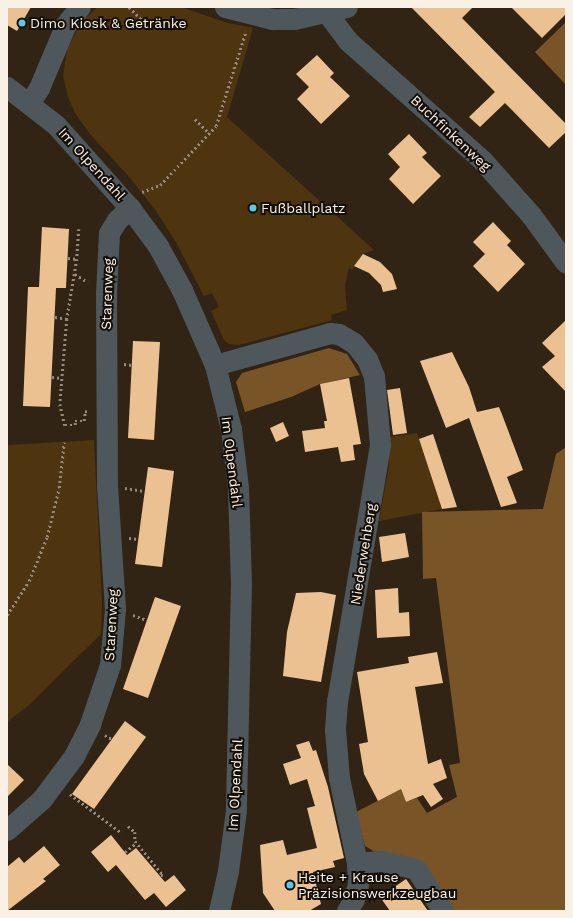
<!DOCTYPE html>
<html>
<head>
<meta charset="utf-8">
<style>
  body { margin:0 }
  #map { position:relative; width:573px; height:918px; overflow:hidden; background:#312415; font-family:"Work Sans",sans-serif }
  div>[style] { position:absolute }
  .green>* { inset:0; background:#4f3410 }
  .forest>* { inset:0; background:#795427 }
  .building>* { inset:0; background:#ebc192 }
  .path>* { height:2.5px; margin-top:-1.25px; transform-origin:0; background:repeating-linear-gradient(90deg,#958a7e 0 2px,transparent 0 5px) }
  .minor>* { height:21px; margin:-10.5px; padding:0 10.5px; transform-origin:10.5px; border-radius:10.5px; background:#4e585c }
  .dots>* { width:11px; height:11px; translate:-50% -50%; box-sizing:border-box; border:2px solid #140f08; border-radius:50% }
  span { translate:-50% -50%; white-space:nowrap; text-align:center; line-height:1.15; -webkit-text-stroke:4px #140f08; paint-order:stroke }
  .poi-label { font-size:14px; color:#f9f0e6 }
  .left { translate:0 -50%; text-align:left }
  .street-label { font-size:14px; color:#f9f0e6 }
  .frame { position:absolute; inset:0; border:8px solid #f9f0e6; pointer-events:none }
</style>
</head>
<body>
<div id="map">
  <div class="green">
    <div style="clip-path:polygon(98px 7px,181px 7px,228px 23px,253px 28px,227px 117px,374px 250px,363px 254px,352px 270px,349px 268px,345px 285px,347px 310px,331px 315px,332px 320px,239px 345px,229px 344px,224px 340px,211px 311px,219px 307px,212px 293px,204px 296px,177px 244px,156px 211px,130px 178px,90px 134px,75px 113px,68px 97px,63px 76px,67px 50px,81px 22px)"></div>
    <div style="clip-path:polygon(417px 433px,442px 509px,379px 521px,389px 466px,390px 437px)"></div>
    <div style="clip-path:polygon(94px 440px,102px 603px,101px 634px,29px 705px,7px 722px,7px 445px)"></div>
  </div>
  <div class="forest">
    <div style="clip-path:polygon(566px 22px,566px 85px,535px 52px)"></div>
    <div style="clip-path:polygon(329px 348px,347px 354px,360px 375px,320px 384px,291px 397px,245px 412px,236px 382px,242px 373px)"></div>
    <div style="clip-path:polygon(566px 447px,566px 911px,449px 911px,418px 862px,382px 856px,365px 846px,356px 812px,401px 789px,406px 802px,417px 798px,427px 813px,457px 797px,449px 765px,460px 763px,436px 578px,423px 579px,422px 512px,543px 509px,556px 454px)"></div>
  </div>
  <div class="building">
    <div style="clip-path:polygon(7px 7px,31px 7px,17px 31px,7px 25px)"></div>
    <div style="clip-path:polygon(411px 7px,473px 7px,462px 18px,566px 124px,566px 132px,549px 148px,505px 103px,480px 127px,469px 117px,495px 92px)"></div>
    <div style="clip-path:polygon(511px 7px,566px 7px,566px 14px,542px 38px)"></div>
    <div style="clip-path:polygon(317px 55px,334px 73px,330px 77px,350px 96px,321px 124px,297px 99px,309px 87px,296px 74px)"></div>
    <div style="clip-path:polygon(409px 134px,427px 153px,422px 157px,441px 176px,413px 204px,389px 179px,400px 167px,388px 154px)"></div>
    <div style="clip-path:polygon(493px 222px,511px 241px,507px 245px,525px 264px,498px 292px,473px 266px,485px 254px,473px 242px)"></div>
    <div style="clip-path:polygon(42px 227px,69px 229px,66px 288px,56px 288px,50px 407px,23px 406px,28px 287px,39px 287px)"></div>
    <div style="clip-path:polygon(363px 254px,380px 262px,392px 274px,397px 289px,383px 292px,381px 285px,369px 273px,354px 266px)"></div>
    <div style="clip-path:polygon(566px 320px,566px 392px,542px 367px,555px 356px,542px 343px)"></div>
    <div style="clip-path:polygon(133px 341px,160px 342px,154px 440px,128px 438px)"></div>
    <div style="clip-path:polygon(452px 352px,469px 387px,477px 412px,499px 407px,503px 417px,523px 470px,507px 477px,517px 503px,501px 507px,469px 418px,446px 428px,420px 361px)"></div>
    <div style="clip-path:polygon(349px 378px,361px 444px,353px 445px,355px 460px,341px 462px,338px 447px,305px 452px,302px 431px,325px 428px,324px 421px,327px 421px,320px 384px)"></div>
    <div style="clip-path:polygon(400px 388px,407px 433px,393px 435px,387px 390px)"></div>
    <div style="clip-path:polygon(283px 422px,289px 436px,276px 442px,270px 428px)"></div>
    <div style="clip-path:polygon(433px 434px,457px 507px,442px 509px,419px 439px)"></div>
    <div style="clip-path:polygon(148px 467px,174px 471px,162px 567px,135px 564px)"></div>
    <div style="clip-path:polygon(405px 533px,409px 557px,382px 562px,379px 537px)"></div>
    <div style="clip-path:polygon(398px 588px,399px 613px,409px 612px,410px 636px,377px 638px,375px 590px)"></div>
    <div style="clip-path:polygon(321px 592px,336px 595px,321px 682px,283px 676px,287px 632px,296px 593px)"></div>
    <div style="clip-path:polygon(155px 597px,181px 606px,148px 698px,123px 689px)"></div>
    <div style="clip-path:polygon(437px 652px,443px 683px,415px 687px,428px 764px,441px 759px,447px 778px,433px 784px,443px 799px,431px 807px,423px 795px,406px 802px,401px 789px,378px 801px,364px 774px,359px 744px,368px 742px,357px 672px,409px 663px,408px 657px)"></div>
    <div style="clip-path:polygon(125px 721px,146px 737px,94px 809px,72px 794px)"></div>
    <div style="clip-path:polygon(309px 741px,313px 751px,316px 750px,328px 787px,344px 858px,333px 861px,335px 867px,313px 872px,321px 904px,309px 911px,275px 911px,263px 893px,260px 845px,283px 840px,287px 855px,317px 848px,307px 808px,315px 806px,307px 779px,290px 785px,283px 764px,301px 758px,296px 745px)"></div>
    <div style="clip-path:polygon(7px 764px,24px 780px,7px 797px)"></div>
    <div style="clip-path:polygon(111px 835px,127px 855px,136px 848px,165px 882px,174px 875px,186px 890px,166px 907px,154px 893px,145px 900px,116px 865px,108px 872px,91px 852px)"></div>
    <div style="clip-path:polygon(44px 846px,60px 865px,43px 879px,46px 881px,7px 911px,7px 867px,19px 857px,24px 863px)"></div>
    <div style="clip-path:polygon(406px 879px,428px 911px,390px 911px,380px 897px)"></div>
  </div>
  <div class="path">
    <div style="left:129px;top:7px;width:27px;rotate:45deg"></div>
    <div style="left:195px;top:119px;width:21px;rotate:45deg"></div>
    <div style="left:142px;top:192px;width:19px;rotate:-21deg"></div>
    <div style="left:160px;top:185px;width:81px;rotate:-46.5deg"></div>
    <div style="left:216px;top:126px;width:100px;rotate:-72.5deg"></div>
    <div style="left:79px;top:229px;width:30px;rotate:94deg"></div>
    <div style="left:77px;top:259px;width:61px;rotate:99.5deg"></div>
    <div style="left:67px;top:319px;width:85px;rotate:94.7deg"></div>
    <div style="left:60px;top:404px;width:22px;rotate:77deg"></div>
    <div style="left:65px;top:425px;width:10px"></div>
    <div style="left:75px;top:425px;width:4px;rotate:-90deg"></div>
    <div style="left:75px;top:421px;width:9px"></div>
    <div style="left:84px;top:421px;width:10px;rotate:-84deg"></div>
    <div style="left:85px;top:411px;width:3px;rotate:18deg"></div>
    <div style="left:68px;top:258px;width:9px;rotate:6deg"></div>
    <div style="left:75px;top:274px;width:15px;rotate:32deg"></div>
    <div style="left:55px;top:317px;width:12px;rotate:9deg"></div>
    <div style="left:124px;top:364px;width:8px;rotate:7deg"></div>
    <div style="left:52px;top:377px;width:9px;rotate:6deg"></div>
    <div style="left:125px;top:488px;width:20px;rotate:9deg"></div>
    <div style="left:129px;top:538px;width:9px;rotate:6deg"></div>
    <div style="left:7px;top:615px;width:40px;rotate:-57.1deg"></div>
    <div style="left:29px;top:581px;width:48px;rotate:-67.8deg"></div>
    <div style="left:47px;top:537px;width:50px;rotate:-76.2deg"></div>
    <div style="left:59px;top:488px;width:46px;rotate:-83.8deg"></div>
    <div style="left:133px;top:615px;width:15px;rotate:20deg"></div>
    <div style="left:105px;top:735px;width:8px;rotate:30deg"></div>
    <div style="left:70px;top:794px;width:65px;rotate:36.9deg"></div>
    <div style="left:128px;top:826px;width:9px;rotate:41deg"></div>
    <div style="left:135px;top:832px;width:9px;rotate:90deg"></div>
    <div style="left:135px;top:841px;width:44px;rotate:50.5deg"></div>
    <div style="left:163px;top:875px;width:3px;rotate:162deg"></div>
    <div style="left:125px;top:852px;width:14px;rotate:-39deg"></div>
  </div>
  <div class="minor">
    <div style="left:225px;top:7px;width:49px;rotate:14.3deg"></div>
    <div style="left:272px;top:19px;width:22px"></div>
    <div style="left:294px;top:19px;width:54px;rotate:-12.8deg"></div>
    <div style="left:327px;top:13px;width:35px;rotate:53deg"></div>
    <div style="left:348px;top:41px;width:179px;rotate:41.6deg"></div>
    <div style="left:482px;top:160px;width:74px;rotate:48.3deg"></div>
    <div style="left:531px;top:215px;width:59px;rotate:53.9deg"></div>
    <div style="left:7px;top:87px;width:62px;rotate:37.8deg"></div>
    <div style="left:56px;top:125px;width:111px;rotate:48.3deg"></div>
    <div style="left:130px;top:208px;width:47px;rotate:53.6deg"></div>
    <div style="left:158px;top:246px;width:50px;rotate:61.4deg"></div>
    <div style="left:182px;top:290px;width:82px;rotate:66.3deg"></div>
    <div style="left:215px;top:365px;width:66px;rotate:76deg"></div>
    <div style="left:231px;top:429px;width:59px;rotate:83.2deg"></div>
    <div style="left:238px;top:488px;width:95px;rotate:88.2deg"></div>
    <div style="left:241px;top:583px;width:227px;rotate:91.3deg"></div>
    <div style="left:236px;top:810px;width:62px;rotate:97.5deg"></div>
    <div style="left:228px;top:871px;width:41px;rotate:102.7deg"></div>
    <div style="left:29px;top:103px;width:18px;rotate:-56deg"></div>
    <div style="left:39px;top:88px;width:69px;rotate:-67.1deg"></div>
    <div style="left:66px;top:24px;width:22px;rotate:-51deg"></div>
    <div style="left:215px;top:365px;width:119px;rotate:-15.5deg"></div>
    <div style="left:330px;top:333px;width:9px;rotate:6deg"></div>
    <div style="left:339px;top:334px;width:17px;rotate:31deg"></div>
    <div style="left:354px;top:343px;width:21px;rotate:51deg"></div>
    <div style="left:367px;top:359px;width:18px;rotate:68deg"></div>
    <div style="left:374px;top:376px;width:69px;rotate:85deg"></div>
    <div style="left:380px;top:445px;width:260px;rotate:99.5deg"></div>
    <div style="left:337px;top:701px;width:29px;rotate:94deg"></div>
    <div style="left:335px;top:730px;width:48px;rotate:85.2deg"></div>
    <div style="left:339px;top:778px;width:87px;rotate:78deg"></div>
    <div style="left:357px;top:863px;width:21px;rotate:87deg"></div>
    <div style="left:358px;top:884px;width:16px;rotate:105deg"></div>
    <div style="left:354px;top:899px;width:14px;rotate:120deg"></div>
    <div style="left:7px;top:830px;width:47px;rotate:-41.5deg"></div>
    <div style="left:42px;top:799px;width:54px;rotate:-53.3deg"></div>
    <div style="left:74px;top:756px;width:36px;rotate:-63deg"></div>
    <div style="left:90px;top:724px;width:62px;rotate:-71.3deg"></div>
    <div style="left:110px;top:665px;width:56px;rotate:-84.9deg"></div>
    <div style="left:115px;top:609px;width:124px;rotate:-93.7deg"></div>
    <div style="left:107px;top:485px;width:191px;rotate:-90.3deg"></div>
    <div style="left:106px;top:294px;width:61px;rotate:-87.2deg"></div>
    <div style="left:109px;top:233px;width:15px;rotate:-58deg"></div>
    <div style="left:117px;top:220px;width:18px;rotate:-43deg"></div>
    <div style="left:357px;top:863px;width:25px;rotate:-5deg"></div>
    <div style="left:382px;top:861px;width:35px;rotate:13deg"></div>
    <div style="left:416px;top:869px;width:50px;rotate:57.3deg"></div>
  </div>
  <div class="dots">
    <div style="left:22px;top:23px;background:#5ac8e6"></div>
    <div style="left:253px;top:208px;background:#5ac8e6"></div>
    <div style="left:290px;top:885px;background:#5ac8e6"></div>
  </div>
  <div class="poi-label">
    <span class="left" style="left:30px;top:23px">Dimo Kiosk &amp; Getränke</span>
    <span class="left" style="left:261px;top:208px">Fußballplatz</span>
    <span class="left" style="left:298px;top:885px">Heite + Krause<br>Präzisionswerkzeugbau</span>
  </div>
  <div class="street-label">
    <span style="left:451px;top:133px;rotate:43deg">Buchfinkenweg</span>
    <span style="left:92px;top:164px;rotate:48deg">Im Olpendahl</span>
    <span style="left:107px;top:294px;rotate:-88deg">Starenweg</span>
    <span style="left:232px;top:462px;rotate:83deg">Im Olpendahl</span>
    <span style="left:363px;top:554px;rotate:-81deg">Niederwehberg</span>
    <span style="left:111px;top:625px;rotate:-87deg">Starenweg</span>
    <span style="left:235px;top:785px;rotate:-87deg">Im Olpendahl</span>
  </div>
  <div class="frame"></div>
</div>
</body>
</html>
